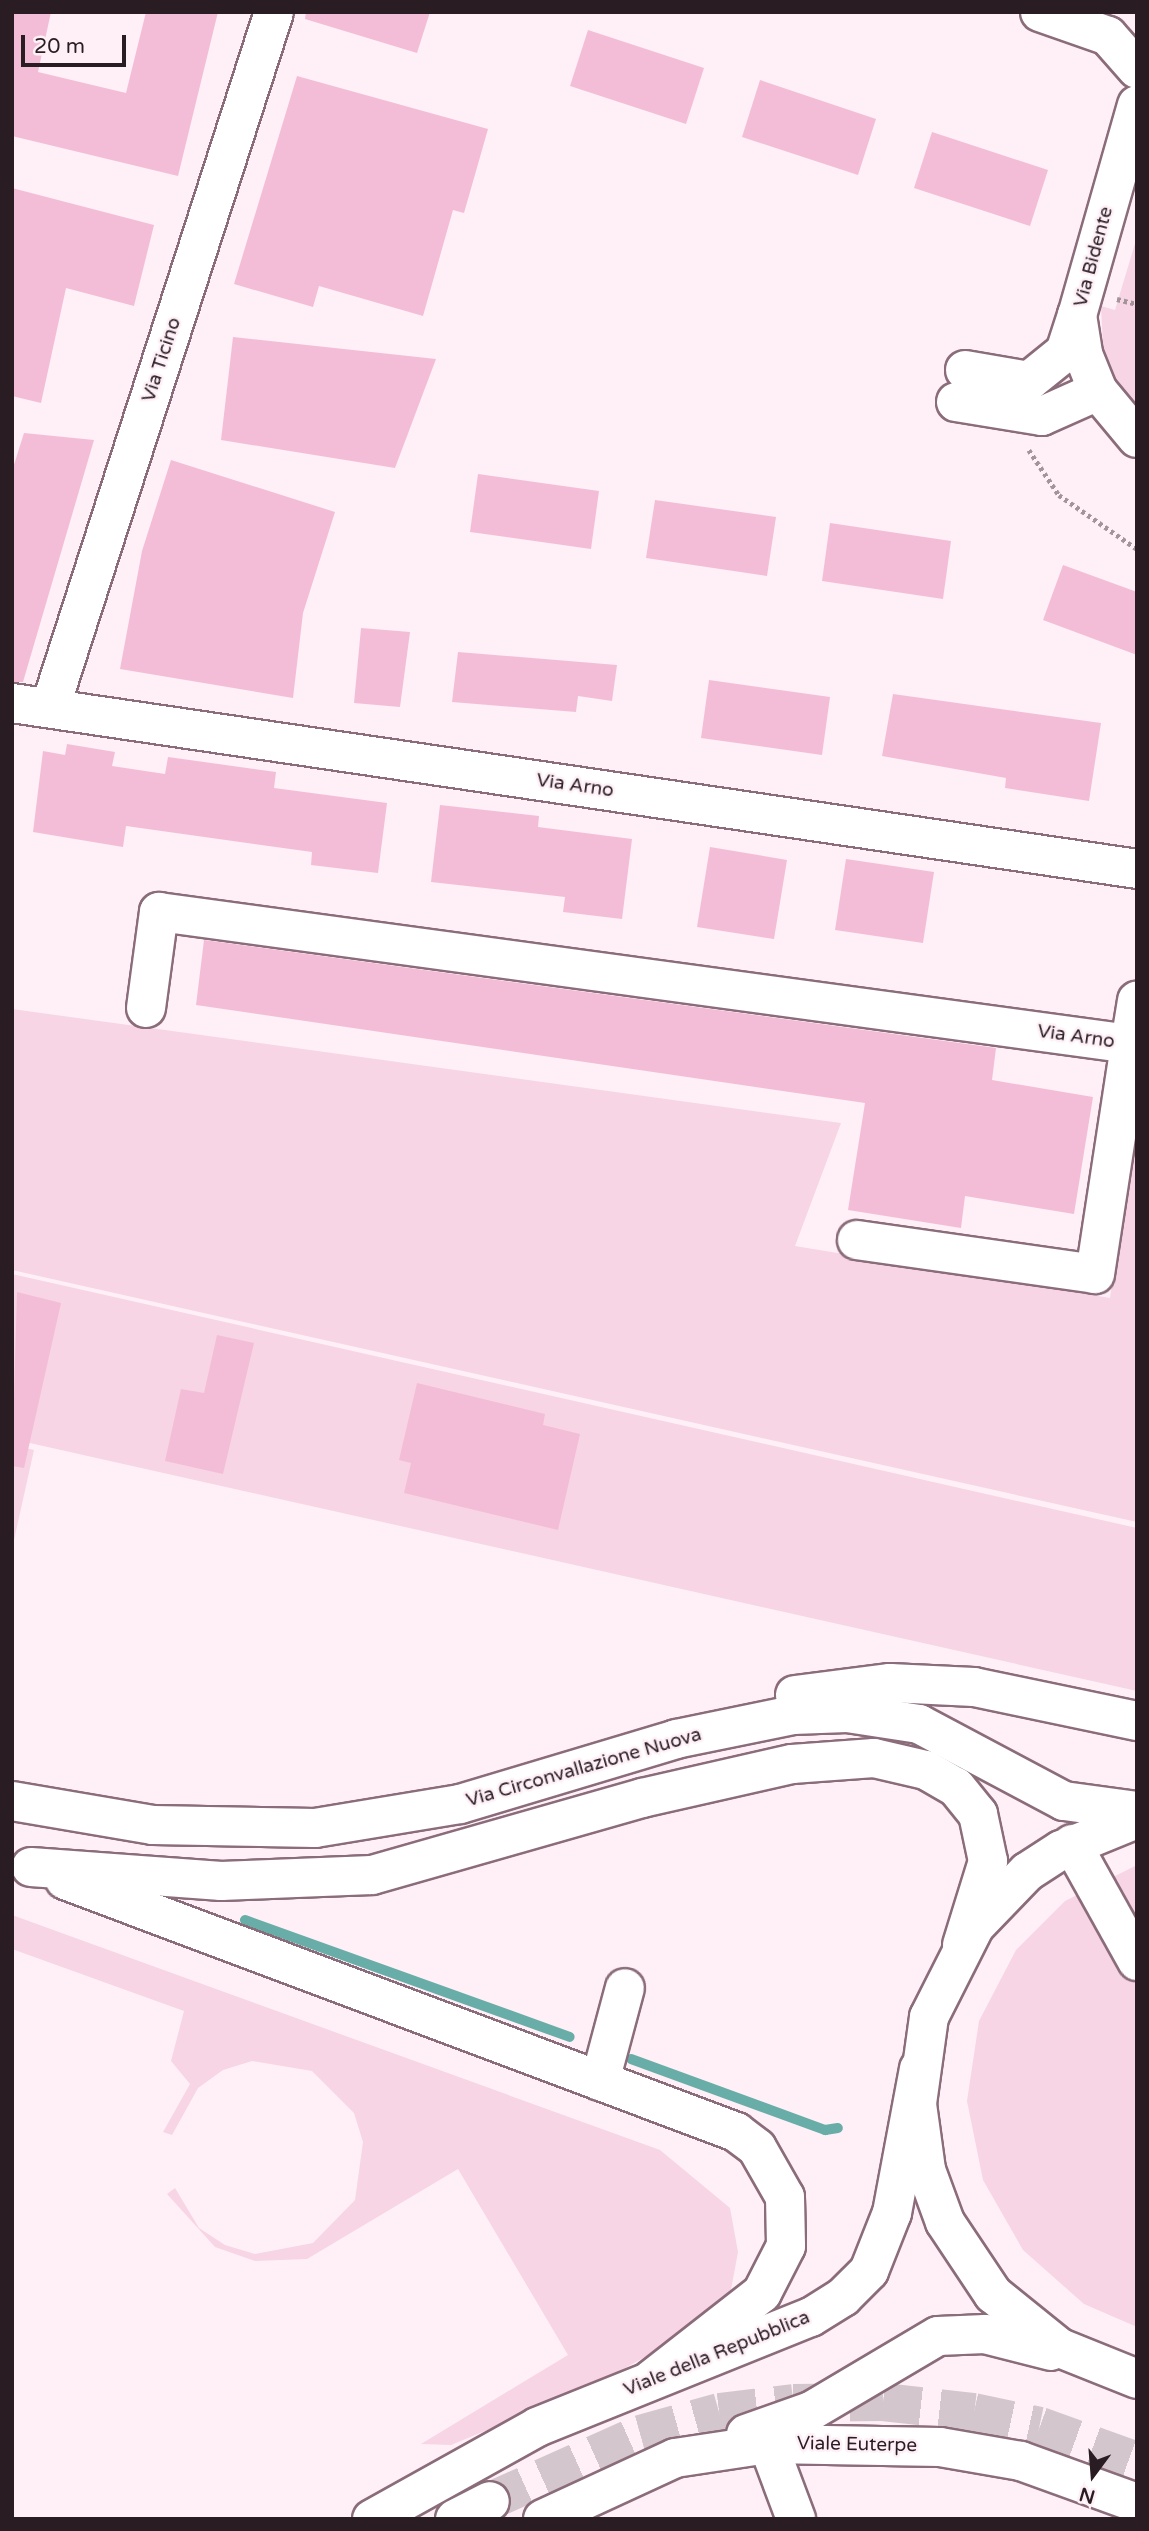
<!DOCTYPE html>
<html>
<head>
<meta charset="utf-8">
<style>
  body { margin:0 }
  #map { position:relative; width:1149px; height:2531px; overflow:hidden; background:#fef0f6; font-family:"Varela Round",sans-serif }
  div>[style] { position:absolute }
  .green>* { inset:0; background:#f7d5e4 }
  .stream>* { height:10px; margin:-5px; padding:0 5px; transform-origin:5px; border-radius:5px; background:#69ada8 }
  .building>* { inset:0; background:#f4bdd7 }
  .major-tunnel>* { height:38px; margin-top:-19px; transform-origin:0; background:repeating-linear-gradient(90deg,#d3c6cc 0 38px,transparent 0 57px) }
  .path>* { height:4.5px; margin-top:-2.25px; transform-origin:0; background:repeating-linear-gradient(90deg,#a2949a 0 3.5px,transparent 0 7px) }
  .roads { filter:drop-shadow(2px 0 #8b6c7a) drop-shadow(-2px 0 #8b6c7a) drop-shadow(0 2px #8b6c7a) drop-shadow(0 -2px #8b6c7a) }
  .minor>* { height:38px; margin:-19px; padding:0 19px; transform-origin:19px; border-radius:19px; background:#fff }
  .major>* { height:38px; margin:-19px; padding:0 19px; transform-origin:19px; border-radius:19px; background:#fff }
  span { translate:-50% -50%; white-space:nowrap; text-align:center; line-height:1.15; -webkit-text-stroke:5px #fef0f6; paint-order:stroke }
  .street-label { font-size:19px; color:#291d23 }
  .frame { position:absolute; inset:0; border:14px solid #291d23; pointer-events:none }
  .north { position:absolute; left:1058px; top:2440px; width:70px; height:70px; -webkit-text-stroke:5px #fef0f6; paint-order:stroke; rotate:196deg; font-size:19px; font-weight:700; line-height:28px; text-align:center; color:#291d23 }
  .north::after { content:''; display:block; margin:auto; width:24px; height:32px; background:#291d23; clip-path:polygon(50% 0,100% 100%,50% 72%,0 100%) }
  .scale { position:absolute; left:21px; top:35px; width:105px; height:32px; box-sizing:border-box; border:4px solid #291d23; border-top:0; padding-left:9px; font-size:21px; line-height:24px; white-space:nowrap; color:#291d23; -webkit-text-stroke:5px #fef0f6; paint-order:stroke }
</style>
</head>
<body>
<div id="map">
  <div class="green">
    <div style="clip-path:polygon(1137px 237px,1137px 411px,1117px 386px,1103px 347px,1101px 306px,1115px 310px)"></div>
    <div style="clip-path:polygon(12px 1009px,841px 1123px,795px 1246px,1110px 1298px,1137px 1122px,1137px 1522px,12px 1270px)"></div>
    <div style="clip-path:polygon(12px 1274px,1137px 1528px,1137px 1691px,12px 1439px)"></div>
    <div style="clip-path:polygon(12px 1445px,34px 1450px,12px 1549px)"></div>
    <div style="clip-path:polygon(1137px 1865px,1137px 2327px,1084px 2304px,1023px 2250px,983px 2180px,967px 2101px,979px 2021px,1016px 1950px,1065px 1901px)"></div>
    <div style="clip-path:polygon(12px 1915px,660px 2150px,730px 2208px,738px 2252px,730px 2295px,698px 2327px,595px 2385px,451px 2445px,421px 2444px,568px 2355px,458px 2169px,307px 2259px,255px 2261px,215px 2247px,167px 2194px,175px 2188px,199px 2228px,225px 2245px,255px 2254px,313px 2243px,355px 2200px,363px 2142px,354px 2113px,312px 2071px,252px 2061px,223px 2070px,198px 2088px,172px 2135px,163px 2132px,190px 2084px,171px 2061px,184px 2011px,12px 1949px)"></div>
  </div>
  <div class="stream">
    <div style="left:245px;top:1920px;width:345px;rotate:19.8deg"></div>
    <div style="left:631px;top:2059px;width:207px;rotate:20.1deg"></div>
    <div style="left:825px;top:2130px;width:13px;rotate:-9deg"></div>
  </div>
  <div class="building">
    <div style="clip-path:polygon(12px 12px,51px 12px,38px 72px,126px 93px,146px 12px,218px 12px,178px 176px,12px 136px)"></div>
    <div style="clip-path:polygon(306px 12px,430px 12px,417px 53px,305px 19px)"></div>
    <div style="clip-path:polygon(588px 30px,704px 68px,686px 124px,570px 86px)"></div>
    <div style="clip-path:polygon(297px 76px,488px 129px,464px 213px,453px 210px,423px 316px,319px 286px,313px 307px,234px 284px)"></div>
    <div style="clip-path:polygon(760px 80px,876px 119px,858px 175px,742px 137px)"></div>
    <div style="clip-path:polygon(932px 132px,1048px 170px,1030px 226px,914px 188px)"></div>
    <div style="clip-path:polygon(12px 188px,154px 225px,134px 306px,66px 288px,41px 403px,12px 396px)"></div>
    <div style="clip-path:polygon(233px 337px,436px 359px,395px 468px,221px 440px)"></div>
    <div style="clip-path:polygon(24px 433px,94px 440px,23px 682px,12px 682px,12px 471px)"></div>
    <div style="clip-path:polygon(171px 460px,335px 512px,303px 613px,293px 698px,120px 669px,142px 551px)"></div>
    <div style="clip-path:polygon(478px 474px,599px 491px,591px 549px,470px 532px)"></div>
    <div style="clip-path:polygon(655px 500px,776px 517px,767px 576px,646px 558px)"></div>
    <div style="clip-path:polygon(830px 523px,951px 541px,943px 599px,822px 581px)"></div>
    <div style="clip-path:polygon(1063px 565px,1137px 592px,1137px 655px,1043px 620px)"></div>
    <div style="clip-path:polygon(361px 628px,410px 632px,400px 707px,354px 703px)"></div>
    <div style="clip-path:polygon(458px 652px,617px 665px,612px 701px,578px 696px,576px 712px,452px 702px)"></div>
    <div style="clip-path:polygon(709px 680px,830px 697px,822px 755px,701px 738px)"></div>
    <div style="clip-path:polygon(893px 694px,1101px 723px,1089px 801px,1005px 788px,1006px 778px,882px 756px)"></div>
    <div style="clip-path:polygon(67px 744px,115px 752px,112px 766px,165px 774px,168px 757px,276px 772px,274px 788px,387px 803px,378px 873px,311px 865px,312px 852px,126px 826px,123px 847px,33px 832px,43px 751px,65px 755px)"></div>
    <div style="clip-path:polygon(440px 805px,539px 816px,538px 827px,632px 839px,622px 919px,563px 912px,565px 897px,431px 882px)"></div>
    <div style="clip-path:polygon(710px 847px,787px 860px,774px 939px,697px 927px)"></div>
    <div style="clip-path:polygon(846px 859px,934px 872px,923px 943px,835px 930px)"></div>
    <div style="clip-path:polygon(204px 940px,996px 1048px,992px 1080px,1093px 1097px,1074px 1214px,965px 1196px,961px 1228px,848px 1210px,865px 1103px,196px 1005px)"></div>
    <div style="clip-path:polygon(17px 1292px,61px 1303px,24px 1468px,12px 1466px)"></div>
    <div style="clip-path:polygon(217px 1335px,254px 1343px,223px 1474px,165px 1461px,181px 1389px,204px 1393px)"></div>
    <div style="clip-path:polygon(417px 1383px,545px 1414px,543px 1425px,580px 1434px,558px 1530px,404px 1493px,411px 1463px,399px 1460px)"></div>
  </div>
  <div class="major-tunnel">
    <div style="left:490px;top:2501px;width:164px;rotate:-24.1deg"></div>
    <div style="left:640px;top:2434px;width:82px;rotate:-15.6deg"></div>
    <div style="left:719px;top:2412px;width:75px;rotate:-6.9deg"></div>
    <div style="left:793px;top:2403px;width:90px;rotate:-0.6deg"></div>
    <div style="left:883px;top:2402px;width:92px;rotate:6.3deg"></div>
    <div style="left:974px;top:2412px;width:67px;rotate:12deg"></div>
    <div style="left:1040px;top:2426px;width:103px;rotate:19.8deg"></div>
  </div>
  <div class="path">
    <div style="left:1117px;top:299px;width:21px;rotate:14deg"></div>
    <div style="left:1029px;top:450px;width:54px;rotate:56.3deg"></div>
    <div style="left:1059px;top:495px;width:95px;rotate:34.7deg"></div>
  </div>
  <div class="roads">
    <div class="minor">
      <div style="left:1040px;top:12px;width:72px;rotate:19.4deg"></div>
      <div style="left:1108px;top:36px;width:44px;rotate:48.7deg"></div>
      <div style="left:1137px;top:105px;width:218px;rotate:105.9deg"></div>
      <div style="left:1077px;top:315px;width:39px;rotate:81deg"></div>
      <div style="left:1083px;top:354px;width:40px;rotate:68deg"></div>
      <div style="left:1098px;top:391px;width:61px;rotate:50.3deg"></div>
      <div style="left:965px;top:370px;width:65px;rotate:9.8deg"></div>
      <div style="left:1029px;top:381px;width:46px;rotate:-38.9deg"></div>
      <div style="left:1065px;top:352px;width:39px;rotate:-72deg"></div>
      <div style="left:956px;top:402px;width:87px;rotate:9.2deg"></div>
      <div style="left:1042px;top:416px;width:61px;rotate:-24.1deg"></div>
      <div style="left:12px;top:703px;width:1137px;rotate:8.39deg"></div>
      <div style="left:50px;top:708px;width:731px;rotate:-72.16deg"></div>
      <div style="left:146px;top:1008px;width:97px;rotate:-82.3deg"></div>
      <div style="left:159px;top:912px;width:980px;rotate:7.74deg"></div>
      <div style="left:1130px;top:1044px;width:44px;rotate:-80.8deg"></div>
      <div style="left:857px;top:1240px;width:240px;rotate:8.1deg"></div>
      <div style="left:1095px;top:1274px;width:233px;rotate:-81.3deg"></div>
      <div style="left:1072px;top:1844px;width:134px;rotate:60.9deg"></div>
      <div style="left:600px;top:2081px;width:96px;rotate:-75deg"></div>
      <div style="left:768px;top:2444px;width:80px;rotate:69.5deg"></div>
    </div>
    <div class="major">
      <div style="left:795px;top:1695px;width:96px;rotate:-7.2deg"></div>
      <div style="left:890px;top:1683px;width:84px;rotate:2.7deg"></div>
      <div style="left:974px;top:1687px;width:167px;rotate:11.8deg"></div>
      <div style="left:12px;top:1801px;width:143px;rotate:9.7deg"></div>
      <div style="left:153px;top:1825px;width:162px;rotate:1.1deg"></div>
      <div style="left:315px;top:1828px;width:147px;rotate:-9.4deg"></div>
      <div style="left:460px;top:1804px;width:226px;rotate:-16.7deg"></div>
      <div style="left:676px;top:1739px;width:119px;rotate:-11.6deg"></div>
      <div style="left:793px;top:1715px;width:54px;rotate:-2.1deg"></div>
      <div style="left:847px;top:1713px;width:73px;rotate:8.7deg"></div>
      <div style="left:919px;top:1724px;width:164px;rotate:28deg"></div>
      <div style="left:1064px;top:1801px;width:74px;rotate:7.8deg"></div>
      <div style="left:1137px;top:1819px;width:82px;rotate:157.8deg"></div>
      <div style="left:1061px;top:1850px;width:40px;rotate:147.1deg"></div>
      <div style="left:1027px;top:1872px;width:75px;rotate:133.9deg"></div>
      <div style="left:975px;top:1926px;width:102px;rotate:116.8deg"></div>
      <div style="left:929px;top:2017px;width:88px;rotate:97.9deg"></div>
      <div style="left:917px;top:2104px;width:67px;rotate:82.2deg"></div>
      <div style="left:926px;top:2170px;width:55px;rotate:69.9deg"></div>
      <div style="left:945px;top:2222px;width:87px;rotate:56.3deg"></div>
      <div style="left:993px;top:2294px;width:86px;rotate:38.9deg"></div>
      <div style="left:1060px;top:2348px;width:83px;rotate:21.9deg"></div>
      <div style="left:31px;top:1867px;width:191px;rotate:4.2deg"></div>
      <div style="left:221px;top:1881px;width:151px;rotate:-2.3deg"></div>
      <div style="left:372px;top:1875px;width:281px;rotate:-15.9deg"></div>
      <div style="left:642px;top:1798px;width:154px;rotate:-12.8deg"></div>
      <div style="left:792px;top:1764px;width:82px;rotate:-4.2deg"></div>
      <div style="left:874px;top:1758px;width:53px;rotate:13deg"></div>
      <div style="left:926px;top:1770px;width:34px;rotate:30deg"></div>
      <div style="left:956px;top:1787px;width:35px;rotate:51deg"></div>
      <div style="left:978px;top:1814px;width:48px;rotate:78deg"></div>
      <div style="left:988px;top:1861px;width:88px;rotate:107.2deg"></div>
      <div style="left:65px;top:1880px;width:717px;rotate:20.58deg"></div>
      <div style="left:736px;top:2132px;width:26px;rotate:37deg"></div>
      <div style="left:757px;top:2148px;width:56px;rotate:60.3deg"></div>
      <div style="left:785px;top:2197px;width:49px;rotate:88.8deg"></div>
      <div style="left:786px;top:2246px;width:53px;rotate:117.1deg"></div>
      <div style="left:762px;top:2293px;width:140px;rotate:142deg"></div>
      <div style="left:746px;top:2434px;width:69px;rotate:-19.5deg"></div>
      <div style="left:811px;top:2411px;width:147px;rotate:-30.6deg"></div>
      <div style="left:938px;top:2336px;width:47px;rotate:-2.4deg"></div>
      <div style="left:985px;top:2334px;width:68px;rotate:14.4deg"></div>
      <div style="left:372px;top:2519px;width:189px;rotate:-29.1deg"></div>
      <div style="left:537px;top:2427px;width:295px;rotate:-21.9deg"></div>
      <div style="left:811px;top:2317px;width:38px;rotate:-32deg"></div>
      <div style="left:843px;top:2297px;width:37px;rotate:-45deg"></div>
      <div style="left:869px;top:2271px;width:62px;rotate:-68.4deg"></div>
      <div style="left:892px;top:2213px;width:147px;rotate:-79.4deg"></div>
      <div style="left:455px;top:2519px;width:39px;rotate:-27deg"></div>
      <div style="left:543px;top:2519px;width:145px;rotate:-24.8deg"></div>
      <div style="left:675px;top:2458px;width:94px;rotate:-8.6deg"></div>
      <div style="left:768px;top:2444px;width:172px;rotate:1deg"></div>
      <div style="left:940px;top:2447px;width:82px;rotate:9.8deg"></div>
      <div style="left:1021px;top:2461px;width:123px;rotate:19.9deg"></div>
    </div>
  </div>
  <div class="street-label">
    <span style="left:1094px;top:257px;rotate:-75deg">Via Bidente</span>
    <span style="left:162px;top:360px;rotate:-72deg">Via Ticino</span>
    <span style="left:575px;top:786px;rotate:8deg">Via Arno</span>
    <span style="left:1076px;top:1037px;rotate:8deg">Via Arno</span>
    <span style="left:584px;top:1768px;rotate:-16deg">Via Circonvallazione Nuova</span>
    <span style="left:717px;top:2354px;rotate:-22deg">Viale della Repubblica</span>
    <span style="left:857px;top:2445px;rotate:1deg">Viale Euterpe</span>
  </div>
  <div class="frame"></div>
  <div class="north">N</div>
  <div class="scale">20 m</div>
</div>
</body>
</html>
